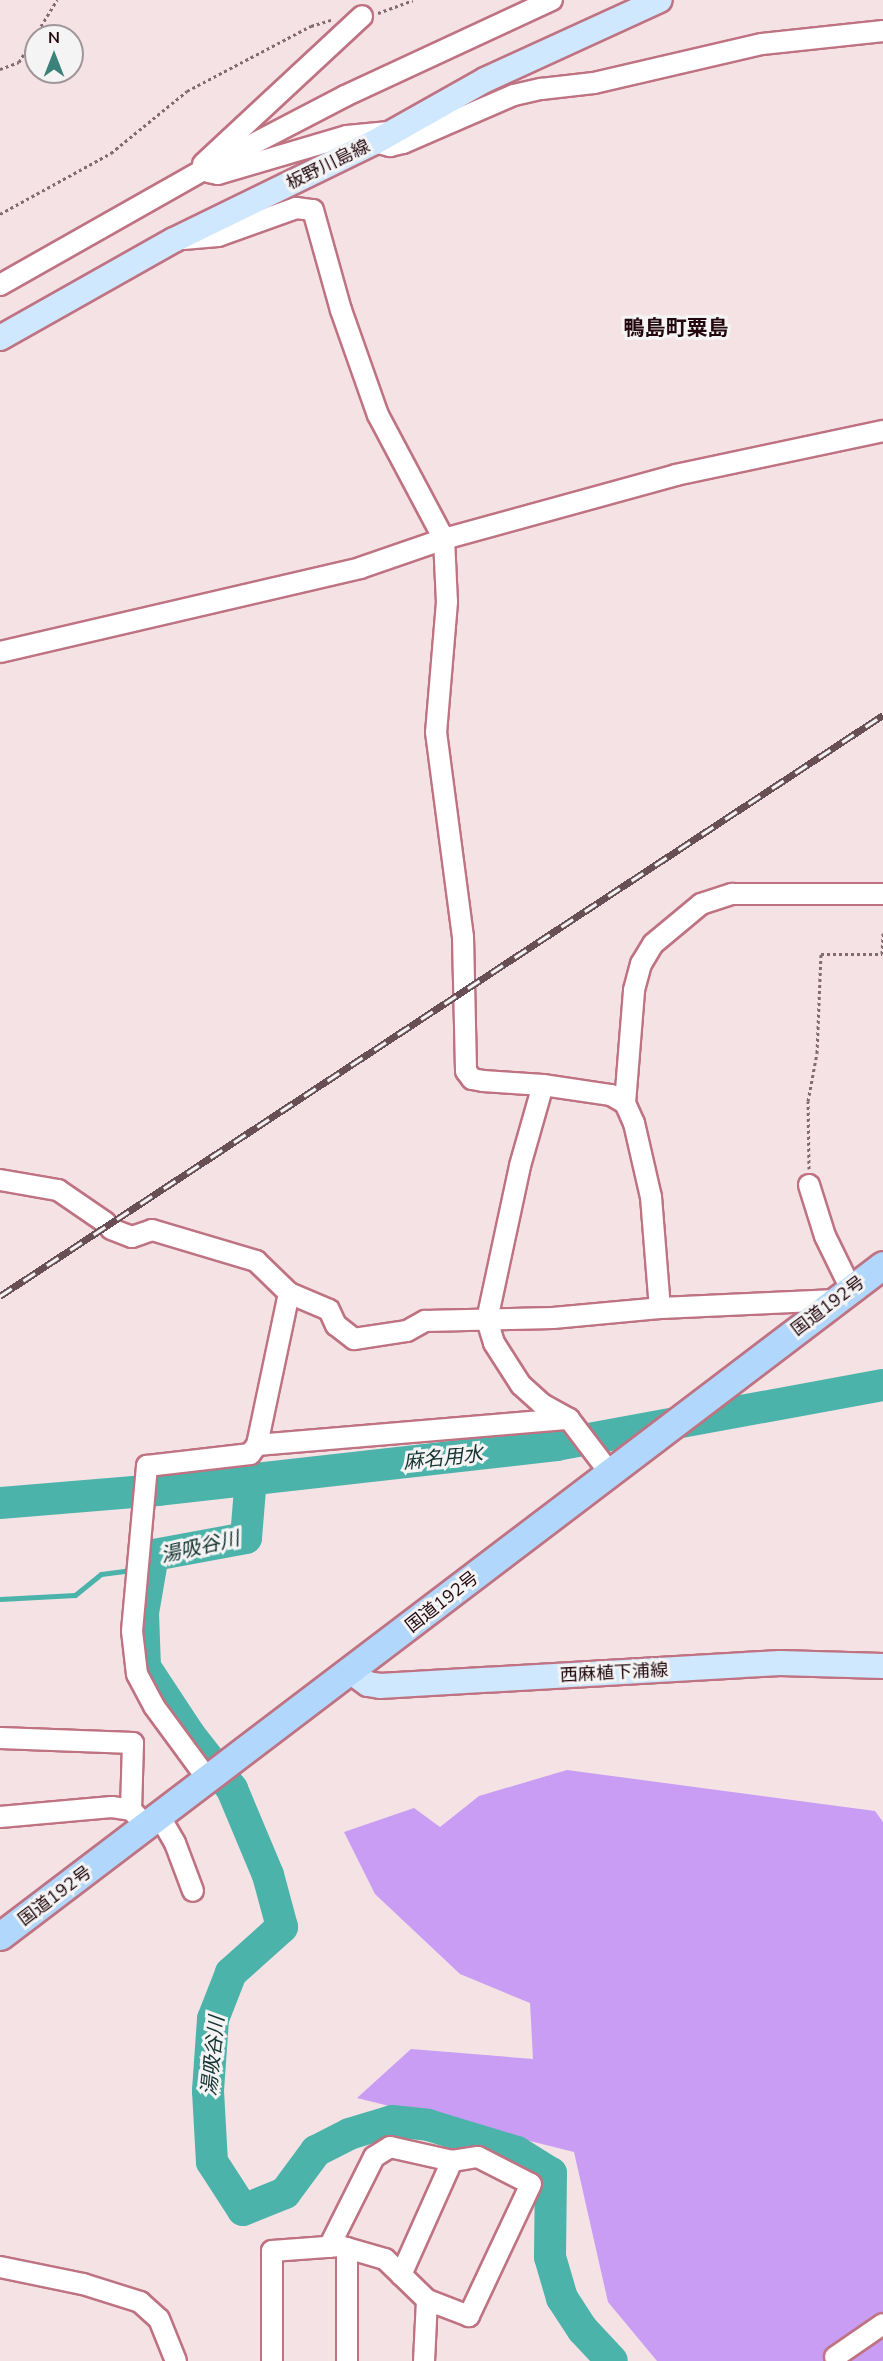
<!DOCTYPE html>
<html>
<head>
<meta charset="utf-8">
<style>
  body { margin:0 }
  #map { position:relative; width:883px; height:2361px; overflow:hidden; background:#f4e2e5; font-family:"Nunito Sans","Noto Sans JP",sans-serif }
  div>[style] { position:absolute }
  .forest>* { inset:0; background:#c99df4 }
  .stream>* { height:5px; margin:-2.5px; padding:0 2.5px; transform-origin:2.5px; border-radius:2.5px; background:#4cb3aa }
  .river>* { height:32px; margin:-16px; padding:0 16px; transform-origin:16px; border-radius:16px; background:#4cb3aa }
  .path>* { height:3px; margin-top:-1.5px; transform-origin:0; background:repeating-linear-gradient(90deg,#826a70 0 3px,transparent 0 6px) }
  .roads { filter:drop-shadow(2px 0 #bf7382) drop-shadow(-2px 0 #bf7382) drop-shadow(0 2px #bf7382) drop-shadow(0 -2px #bf7382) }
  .minor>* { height:20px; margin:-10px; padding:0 10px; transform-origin:10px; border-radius:10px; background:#fff }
  .major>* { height:24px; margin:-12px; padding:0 12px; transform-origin:12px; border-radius:12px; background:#d0e8fd }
  .highway>* { height:27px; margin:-13.5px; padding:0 13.5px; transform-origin:13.5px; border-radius:13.5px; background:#b1d8fc }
  .rail>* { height:7px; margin-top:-3.5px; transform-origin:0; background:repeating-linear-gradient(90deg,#f4f4f4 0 14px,#684f55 0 28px); box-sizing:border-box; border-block:2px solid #684f55 }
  span { translate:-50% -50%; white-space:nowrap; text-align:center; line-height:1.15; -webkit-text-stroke:6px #f4f4f4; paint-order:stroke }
  .street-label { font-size:18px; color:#23070e }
  .water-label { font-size:20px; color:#133330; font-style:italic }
  .quarter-label { font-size:21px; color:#23070e; font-weight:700 }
  .north { position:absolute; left:24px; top:24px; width:60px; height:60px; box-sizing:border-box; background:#f4f4f4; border:2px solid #a09598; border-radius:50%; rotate:0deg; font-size:16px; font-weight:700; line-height:24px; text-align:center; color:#23070e }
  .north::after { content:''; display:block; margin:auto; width:21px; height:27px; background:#3b827b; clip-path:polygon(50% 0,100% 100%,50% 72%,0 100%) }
</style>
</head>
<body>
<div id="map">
  <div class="forest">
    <div style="clip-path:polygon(567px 1770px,875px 1811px,883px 1822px,883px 2361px,657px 2361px,608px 2302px,574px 2152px,357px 2098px,411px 2049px,533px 2059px,530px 2003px,460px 1974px,375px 1894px,344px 1832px,414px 1808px,440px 1827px,479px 1796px)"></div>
  </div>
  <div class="stream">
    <div style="left:0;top:1599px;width:75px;rotate:-3.1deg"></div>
    <div style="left:75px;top:1595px;width:33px;rotate:-39deg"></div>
    <div style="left:101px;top:1574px;width:47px;rotate:-7.3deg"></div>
  </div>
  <div class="river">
    <div style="left:251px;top:1477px;width:61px;rotate:94.7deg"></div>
    <div style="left:246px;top:1538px;width:95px;rotate:169.6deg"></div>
    <div style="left:153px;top:1555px;width:59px;rotate:99.8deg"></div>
    <div style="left:143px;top:1613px;width:54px;rotate:87.9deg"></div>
    <div style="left:145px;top:1667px;width:80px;rotate:56.7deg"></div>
    <div style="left:189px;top:1734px;width:70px;rotate:52deg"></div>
    <div style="left:232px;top:1789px;width:93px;rotate:67.3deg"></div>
    <div style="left:268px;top:1875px;width:54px;rotate:74.9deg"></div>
    <div style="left:282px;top:1927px;width:69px;rotate:138deg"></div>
    <div style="left:231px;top:1973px;width:49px;rotate:111.4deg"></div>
    <div style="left:213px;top:2019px;width:72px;rotate:94deg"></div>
    <div style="left:208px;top:2091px;width:71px;rotate:86.8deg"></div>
    <div style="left:212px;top:2162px;width:57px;rotate:57.1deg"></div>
    <div style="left:243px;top:2210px;width:45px;rotate:-22deg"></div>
    <div style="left:285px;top:2193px;width:52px;rotate:-53.6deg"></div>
    <div style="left:316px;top:2151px;width:37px;rotate:-27deg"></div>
    <div style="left:349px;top:2134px;width:45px;rotate:-16.8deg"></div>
    <div style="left:392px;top:2121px;width:36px;rotate:6deg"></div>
    <div style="left:428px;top:2125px;width:93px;rotate:16.9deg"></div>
    <div style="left:517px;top:2152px;width:40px;rotate:32deg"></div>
    <div style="left:551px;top:2173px;width:84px;rotate:90.7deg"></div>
    <div style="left:550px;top:2257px;width:43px;rotate:73.7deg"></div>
    <div style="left:562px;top:2298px;width:38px;rotate:57deg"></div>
    <div style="left:583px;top:2330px;width:42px;rotate:46.9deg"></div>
    <div style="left:0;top:1503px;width:158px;rotate:-4.7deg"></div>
    <div style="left:157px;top:1490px;width:402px;rotate:-6.4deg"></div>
    <div style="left:556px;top:1445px;width:332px;rotate:-10.4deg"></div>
  </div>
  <div class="path">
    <div style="left:378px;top:13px;width:37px;rotate:-20deg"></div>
    <div style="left:0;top:69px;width:20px;rotate:-20deg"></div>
    <div style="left:19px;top:62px;width:73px;rotate:-58.5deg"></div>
    <div style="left:0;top:214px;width:127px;rotate:-28.8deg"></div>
    <div style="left:111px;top:153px;width:98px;rotate:-39.2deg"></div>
    <div style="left:187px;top:91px;width:140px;rotate:-27.7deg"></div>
    <div style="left:311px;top:26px;width:21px;rotate:-17deg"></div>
    <div style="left:809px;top:1169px;width:68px;rotate:-90.8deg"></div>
    <div style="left:808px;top:1101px;width:49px;rotate:-79.4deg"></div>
    <div style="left:817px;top:1053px;width:99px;rotate:-87.7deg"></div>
    <div style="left:821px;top:954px;width:61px"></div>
    <div style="left:882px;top:954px;width:21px;rotate:-87deg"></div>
  </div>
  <div class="roads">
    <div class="minor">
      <div style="left:375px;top:142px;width:16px;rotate:15deg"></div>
      <div style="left:390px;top:146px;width:13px;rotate:-13deg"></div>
      <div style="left:403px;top:143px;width:121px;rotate:-23.4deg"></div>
      <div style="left:514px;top:95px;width:28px;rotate:-13deg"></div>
      <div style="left:541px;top:89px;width:53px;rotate:-6.5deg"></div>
      <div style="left:594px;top:83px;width:172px;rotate:-13.1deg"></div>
      <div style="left:762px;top:44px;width:122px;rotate:-6.1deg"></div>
      <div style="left:203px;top:164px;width:217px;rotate:-42.9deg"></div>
      <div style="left:208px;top:172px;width:10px;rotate:11deg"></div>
      <div style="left:218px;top:174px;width:134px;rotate:-16.4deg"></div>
      <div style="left:347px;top:136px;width:42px;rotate:-5.4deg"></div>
      <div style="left:183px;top:239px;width:35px;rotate:-5deg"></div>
      <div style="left:218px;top:236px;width:83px;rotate:-19.7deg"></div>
      <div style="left:296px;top:208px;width:17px;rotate:7deg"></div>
      <div style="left:313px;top:210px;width:104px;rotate:74.4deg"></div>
      <div style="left:341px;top:310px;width:111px;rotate:70.6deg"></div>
      <div style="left:378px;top:415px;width:140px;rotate:62deg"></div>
      <div style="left:444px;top:539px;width:241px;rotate:-15.4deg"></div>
      <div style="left:676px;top:475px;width:212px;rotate:-12deg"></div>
      <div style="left:0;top:285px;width:233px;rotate:-29.5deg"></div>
      <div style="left:203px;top:170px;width:160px;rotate:-27.5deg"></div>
      <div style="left:345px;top:96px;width:228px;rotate:-24.9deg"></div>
      <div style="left:0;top:652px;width:370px;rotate:-13.1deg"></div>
      <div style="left:360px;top:568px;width:89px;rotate:-19deg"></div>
      <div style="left:444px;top:539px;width:63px;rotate:87.3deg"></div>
      <div style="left:447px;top:602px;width:130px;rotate:94.8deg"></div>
      <div style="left:436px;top:732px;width:207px;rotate:82.5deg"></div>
      <div style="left:463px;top:937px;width:134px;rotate:88.7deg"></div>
      <div style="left:466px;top:1071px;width:10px;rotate:53deg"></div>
      <div style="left:472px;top:1079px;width:11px;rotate:10deg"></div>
      <div style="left:483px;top:1081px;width:60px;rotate:3.8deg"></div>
      <div style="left:543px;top:1085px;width:84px;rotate:105.9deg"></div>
      <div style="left:520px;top:1166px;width:157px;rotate:102.1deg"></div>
      <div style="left:487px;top:1320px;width:24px;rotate:73deg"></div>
      <div style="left:494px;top:1343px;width:50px;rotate:57.3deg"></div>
      <div style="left:521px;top:1385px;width:28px;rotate:42deg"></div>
      <div style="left:542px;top:1404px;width:31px;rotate:29deg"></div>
      <div style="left:543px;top:1085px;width:69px;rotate:8.4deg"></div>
      <div style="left:611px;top:1095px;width:16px;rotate:30deg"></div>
      <div style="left:625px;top:1103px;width:22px;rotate:66deg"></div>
      <div style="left:634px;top:1123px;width:76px;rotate:77.1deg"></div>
      <div style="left:651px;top:1197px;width:111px;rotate:85.4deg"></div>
      <div style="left:625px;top:1103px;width:113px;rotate:-85.4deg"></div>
      <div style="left:634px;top:990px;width:27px;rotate:-75deg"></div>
      <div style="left:641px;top:964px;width:23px;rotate:-59deg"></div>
      <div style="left:653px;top:944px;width:62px;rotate:-39.8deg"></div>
      <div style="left:701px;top:904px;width:33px;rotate:-18deg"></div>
      <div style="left:732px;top:894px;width:151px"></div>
      <div style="left:0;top:1180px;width:59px;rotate:9.8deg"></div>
      <div style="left:58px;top:1190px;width:58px;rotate:34.5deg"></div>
      <div style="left:809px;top:1185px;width:53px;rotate:72.6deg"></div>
      <div style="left:825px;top:1236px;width:59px;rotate:63.9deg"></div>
      <div style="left:111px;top:1229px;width:22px;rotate:21deg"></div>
      <div style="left:132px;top:1237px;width:21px;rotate:-19deg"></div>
      <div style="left:152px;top:1230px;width:109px;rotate:16.6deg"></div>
      <div style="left:256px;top:1261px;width:46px;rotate:44.1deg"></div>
      <div style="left:289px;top:1293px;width:43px;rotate:23deg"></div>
      <div style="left:329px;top:1310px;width:17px;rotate:65deg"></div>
      <div style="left:336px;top:1325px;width:23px;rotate:38deg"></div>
      <div style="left:354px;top:1339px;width:54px;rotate:-8.6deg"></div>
      <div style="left:407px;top:1331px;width:21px;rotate:-29deg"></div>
      <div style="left:425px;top:1321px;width:128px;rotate:-1.3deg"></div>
      <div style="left:553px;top:1318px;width:107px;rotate:-5.3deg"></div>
      <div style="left:660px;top:1308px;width:177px;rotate:-2.6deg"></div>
      <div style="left:257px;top:1445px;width:155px;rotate:-78.1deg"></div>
      <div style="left:0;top:1738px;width:133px;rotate:2.2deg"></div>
      <div style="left:133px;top:1743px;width:67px;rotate:91.7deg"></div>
      <div style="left:209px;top:1781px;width:93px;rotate:-126.3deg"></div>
      <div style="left:154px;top:1706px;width:36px;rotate:-118deg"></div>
      <div style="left:137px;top:1674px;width:43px;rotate:-96.6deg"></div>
      <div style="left:132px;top:1631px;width:166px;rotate:-84.8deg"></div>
      <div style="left:147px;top:1466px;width:104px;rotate:-6.6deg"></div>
      <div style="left:250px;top:1454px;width:11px;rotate:-52deg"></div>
      <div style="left:257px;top:1445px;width:313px;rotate:-4.8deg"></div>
      <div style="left:569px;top:1419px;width:68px;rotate:52.8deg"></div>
      <div style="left:0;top:1817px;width:112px;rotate:-5.1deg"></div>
      <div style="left:112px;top:1807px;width:19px;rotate:9deg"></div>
      <div style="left:131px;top:1810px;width:11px;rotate:45deg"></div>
      <div style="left:160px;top:1817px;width:30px;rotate:60deg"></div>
      <div style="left:175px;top:1843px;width:51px;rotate:69.4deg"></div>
      <div style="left:329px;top:2247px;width:101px;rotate:-63.4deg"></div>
      <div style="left:374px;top:2157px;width:19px;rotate:-32deg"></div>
      <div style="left:390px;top:2147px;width:64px;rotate:12.7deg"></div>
      <div style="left:452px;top:2161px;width:26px;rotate:-9deg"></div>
      <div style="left:478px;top:2157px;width:59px;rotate:27deg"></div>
      <div style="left:531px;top:2184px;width:146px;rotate:115.2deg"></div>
      <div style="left:469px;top:2316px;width:45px;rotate:-159.1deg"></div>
      <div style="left:0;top:2267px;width:85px;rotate:11.6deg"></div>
      <div style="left:83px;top:2284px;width:60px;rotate:17.5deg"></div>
      <div style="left:140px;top:2302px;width:25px;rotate:42deg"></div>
      <div style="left:159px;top:2319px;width:45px;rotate:68deg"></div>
      <div style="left:401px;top:2275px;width:125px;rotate:-65.9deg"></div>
      <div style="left:835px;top:2357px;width:58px;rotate:-34.5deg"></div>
      <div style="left:272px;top:2361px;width:110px;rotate:-90deg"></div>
      <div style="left:272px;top:2251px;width:68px;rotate:-4.2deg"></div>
      <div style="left:340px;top:2246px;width:47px;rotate:16.1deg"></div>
      <div style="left:385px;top:2259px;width:59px;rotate:44.3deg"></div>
      <div style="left:427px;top:2300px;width:61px;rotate:92.8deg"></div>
      <div style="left:347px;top:2361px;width:113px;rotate:-90deg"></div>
    </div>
    <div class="major">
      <div style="left:0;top:338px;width:200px;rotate:-29.4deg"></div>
      <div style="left:174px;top:240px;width:224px;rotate:-26deg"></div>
      <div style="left:375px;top:142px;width:126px;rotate:-29.4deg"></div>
      <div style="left:485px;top:80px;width:192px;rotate:-24.6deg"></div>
      <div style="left:350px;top:1671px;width:22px;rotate:36deg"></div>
      <div style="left:368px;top:1684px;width:12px;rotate:9deg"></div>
      <div style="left:380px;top:1686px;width:401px;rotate:-3.3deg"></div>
      <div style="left:780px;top:1663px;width:103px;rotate:1.7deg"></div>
    </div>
    <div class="highway">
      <div style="left:0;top:1936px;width:1109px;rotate:-37.23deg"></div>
    </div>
  </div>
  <div class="rail">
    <div style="left:0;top:1296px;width:1057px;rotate:-33.34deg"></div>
  </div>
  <div class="street-label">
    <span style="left:328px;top:165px;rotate:-26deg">板野川島線</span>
    <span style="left:828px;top:1306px;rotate:-37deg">国道192号</span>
    <span style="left:442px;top:1602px;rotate:-38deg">国道192号</span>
    <span style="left:614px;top:1673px;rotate:-3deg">西麻植下浦線</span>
    <span style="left:55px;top:1896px;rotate:-37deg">国道192号</span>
  </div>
  <div class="water-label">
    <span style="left:443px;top:1458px;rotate:-6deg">麻名用水</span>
    <span style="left:200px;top:1547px;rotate:-13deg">湯吸谷川</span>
    <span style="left:213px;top:2056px;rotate:-84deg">湯吸谷川</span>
  </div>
  <div class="quarter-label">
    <span style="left:676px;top:328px">鴨島町粟島</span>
  </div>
  <div class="north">N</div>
</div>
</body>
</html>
